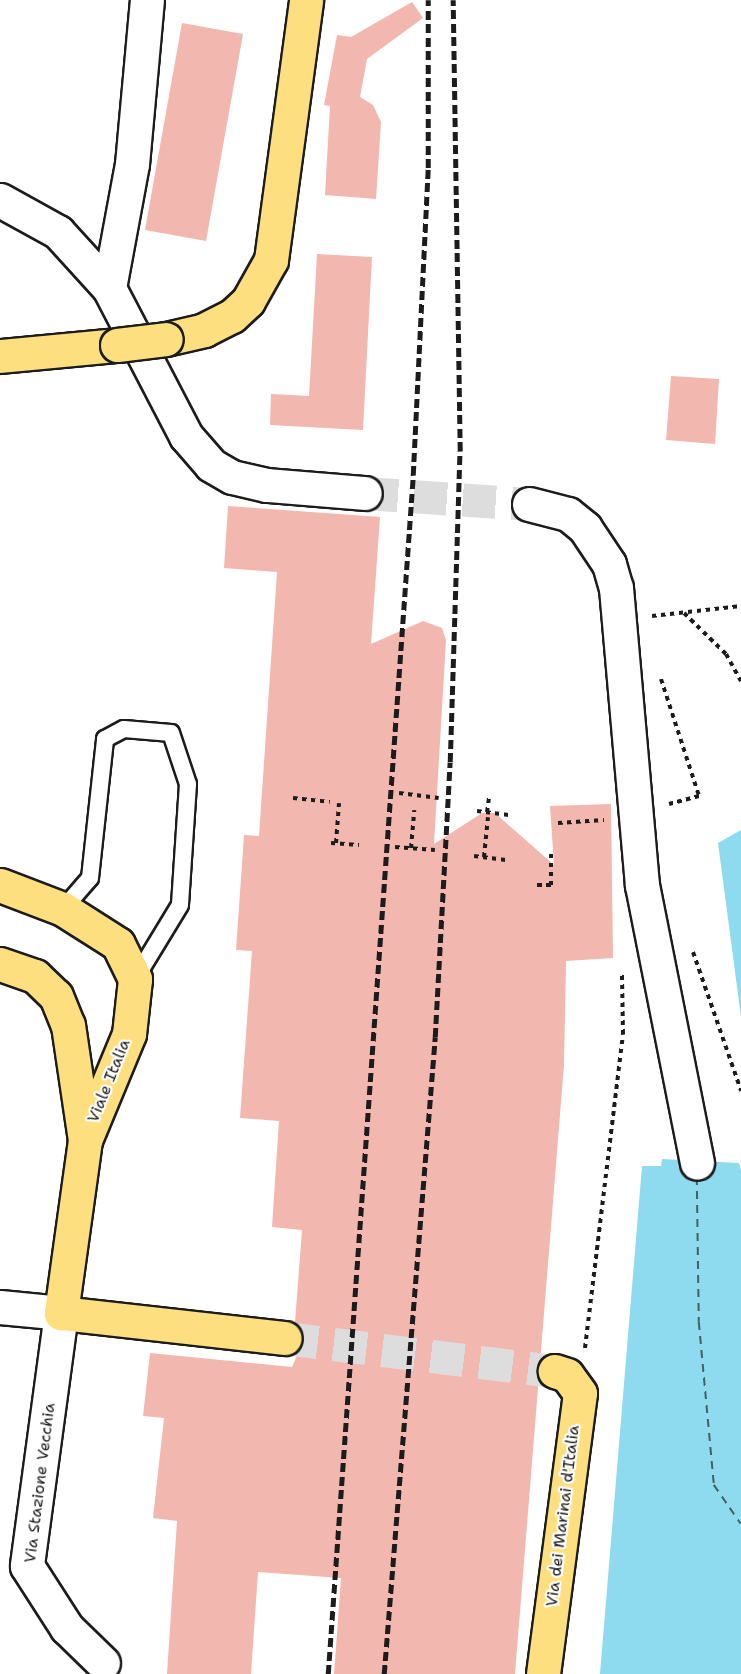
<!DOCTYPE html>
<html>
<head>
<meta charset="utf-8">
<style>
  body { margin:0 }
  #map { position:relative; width:741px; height:1674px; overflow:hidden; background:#fff; font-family:"Shantell Sans",sans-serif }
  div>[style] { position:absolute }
  .water>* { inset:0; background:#8edaee }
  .ferry>* { height:1.5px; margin-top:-0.75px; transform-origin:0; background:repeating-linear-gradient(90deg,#445e66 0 8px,transparent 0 14px) }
  .building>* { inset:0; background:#f2b7af }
  .street-tunnel>* { height:33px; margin-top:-16.5px; transform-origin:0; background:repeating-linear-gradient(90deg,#ddd 0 33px,transparent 0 49px) }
  .primary-tunnel>* { height:33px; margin-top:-16.5px; transform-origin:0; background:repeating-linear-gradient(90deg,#ddd 0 33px,transparent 0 49px) }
  .path>* { height:4px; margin-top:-2px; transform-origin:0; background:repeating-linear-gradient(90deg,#1c1c1c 0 4.5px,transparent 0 9px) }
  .roads { filter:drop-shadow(2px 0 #1c1c1c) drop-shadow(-2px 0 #1c1c1c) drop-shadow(0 2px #1c1c1c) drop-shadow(0 -2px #1c1c1c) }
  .lane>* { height:16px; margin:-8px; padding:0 8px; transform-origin:8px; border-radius:8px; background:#fff }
  .street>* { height:33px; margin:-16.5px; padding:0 16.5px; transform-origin:16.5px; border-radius:16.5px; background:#fff }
  .primary>* { height:33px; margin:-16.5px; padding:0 16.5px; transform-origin:16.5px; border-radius:16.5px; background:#fedf80 }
  .rail>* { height:4.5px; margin-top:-2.25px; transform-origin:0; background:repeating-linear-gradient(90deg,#1c1c1c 0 9px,transparent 0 13.5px) }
  .bridges { filter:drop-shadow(2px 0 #1c1c1c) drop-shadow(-2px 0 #1c1c1c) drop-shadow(0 2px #1c1c1c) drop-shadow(0 -2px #1c1c1c) }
  .primary-bridge>* { height:33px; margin:-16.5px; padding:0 16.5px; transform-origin:16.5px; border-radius:16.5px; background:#fedf80 }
  span { translate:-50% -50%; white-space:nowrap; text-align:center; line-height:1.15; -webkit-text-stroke:4.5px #fff; paint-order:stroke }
  .street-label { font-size:16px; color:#1c1c1c }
</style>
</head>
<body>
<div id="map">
  <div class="water">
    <div style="clip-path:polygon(741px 830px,741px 1017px,718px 843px)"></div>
    <div style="clip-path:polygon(662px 1159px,739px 1163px,741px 1170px,741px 1674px,600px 1674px,642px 1166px,661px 1166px)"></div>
  </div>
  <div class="ferry">
    <div style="left:697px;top:1177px;width:145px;rotate:89.2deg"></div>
    <div style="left:699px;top:1322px;width:164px;rotate:84.7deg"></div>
    <div style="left:714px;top:1485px;width:47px;rotate:55.3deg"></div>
  </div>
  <div class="building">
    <div style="clip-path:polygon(412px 2px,423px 18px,367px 59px,360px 97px,373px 105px,381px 122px,376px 199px,325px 195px,330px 106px,324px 105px,337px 35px,351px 37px)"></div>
    <div style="clip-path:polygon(182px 23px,243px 34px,206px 241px,145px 230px)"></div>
    <div style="clip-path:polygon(317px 254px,372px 257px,363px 430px,270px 425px,271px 394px,309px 396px)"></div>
    <div style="clip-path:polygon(671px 376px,719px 379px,715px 444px,666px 440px)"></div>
    <div style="clip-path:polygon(228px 506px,380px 517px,371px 644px,423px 621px,442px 628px,446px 640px,434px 844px,482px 813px,495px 813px,554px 865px,550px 806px,611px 804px,613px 958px,566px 961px,564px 1065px,515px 1674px,334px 1674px,341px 1578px,258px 1572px,251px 1674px,167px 1674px,177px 1521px,153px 1518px,164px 1418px,143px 1416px,150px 1353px,292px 1367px,304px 1339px,295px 1322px,302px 1230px,272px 1227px,279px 1121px,240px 1118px,252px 951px,236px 950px,244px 835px,259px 836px,277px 572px,224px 568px)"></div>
  </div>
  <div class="street-tunnel">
    <div style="left:365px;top:493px;width:164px;rotate:3.8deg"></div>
  </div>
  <div class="primary-tunnel">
    <div style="left:285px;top:1338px;width:272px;rotate:7deg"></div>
  </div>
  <div class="path">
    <div style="left:684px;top:613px;width:59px;rotate:44.3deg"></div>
    <div style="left:726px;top:654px;width:31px;rotate:61deg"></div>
    <div style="left:652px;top:616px;width:90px;rotate:-6.4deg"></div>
    <div style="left:661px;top:679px;width:123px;rotate:72deg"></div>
    <div style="left:699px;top:796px;width:31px;rotate:165deg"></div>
    <div style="left:399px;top:793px;width:40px;rotate:7.1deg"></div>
    <div style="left:293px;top:798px;width:37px;rotate:6deg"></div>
    <div style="left:477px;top:811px;width:32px;rotate:7deg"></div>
    <div style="left:487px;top:812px;width:14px;rotate:-82deg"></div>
    <div style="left:558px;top:823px;width:46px;rotate:-3.7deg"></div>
    <div style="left:331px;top:843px;width:28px;rotate:4deg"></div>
    <div style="left:336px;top:843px;width:40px;rotate:-85.7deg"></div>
    <div style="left:395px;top:847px;width:40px;rotate:4.3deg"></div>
    <div style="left:411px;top:848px;width:38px;rotate:-85deg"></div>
    <div style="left:474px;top:856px;width:32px;rotate:7deg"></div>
    <div style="left:484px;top:857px;width:40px;rotate:-84.3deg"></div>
    <div style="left:537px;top:885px;width:14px"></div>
    <div style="left:551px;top:885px;width:31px;rotate:-90deg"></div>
    <div style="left:693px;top:952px;width:147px;rotate:70.9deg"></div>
    <div style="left:585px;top:1348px;width:316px;rotate:-83.1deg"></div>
    <div style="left:623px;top:1034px;width:60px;rotate:-91deg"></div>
  </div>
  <div class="roads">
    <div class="lane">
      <div style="left:63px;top:909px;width:41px;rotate:-48.9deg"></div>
      <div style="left:90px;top:878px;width:140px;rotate:-83.8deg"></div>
      <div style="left:105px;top:739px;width:21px;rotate:-28deg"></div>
      <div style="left:124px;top:729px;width:47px;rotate:4.9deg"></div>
      <div style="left:171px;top:733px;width:54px;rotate:71.6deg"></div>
      <div style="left:188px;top:784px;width:121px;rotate:93.8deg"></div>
      <div style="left:180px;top:905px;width:87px;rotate:121.3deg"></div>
    </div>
    <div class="street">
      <div style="left:0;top:200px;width:66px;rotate:28.9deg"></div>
      <div style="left:58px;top:232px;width:76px;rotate:47.7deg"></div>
      <div style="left:109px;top:288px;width:167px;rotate:62.5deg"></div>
      <div style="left:186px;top:436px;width:38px;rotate:49deg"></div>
      <div style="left:211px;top:465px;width:24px;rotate:30deg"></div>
      <div style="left:232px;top:477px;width:36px;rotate:13deg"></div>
      <div style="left:267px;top:485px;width:98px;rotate:4.7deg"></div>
      <div style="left:109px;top:288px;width:126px;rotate:-79.5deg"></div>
      <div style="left:132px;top:164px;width:165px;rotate:-84.8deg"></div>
      <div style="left:529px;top:504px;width:40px;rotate:14.4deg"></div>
      <div style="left:568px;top:514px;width:22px;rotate:39deg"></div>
      <div style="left:585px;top:528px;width:43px;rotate:56.3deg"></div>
      <div style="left:609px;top:564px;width:25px;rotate:74deg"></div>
      <div style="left:616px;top:588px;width:298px;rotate:85deg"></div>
      <div style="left:642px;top:885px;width:283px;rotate:78.8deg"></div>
      <div style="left:0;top:1307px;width:61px;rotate:5.6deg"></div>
      <div style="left:61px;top:1313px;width:255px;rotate:97.7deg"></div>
      <div style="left:27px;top:1566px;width:74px;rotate:57.2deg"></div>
      <div style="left:67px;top:1628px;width:50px;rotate:44.2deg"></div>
    </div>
    <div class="primary">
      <div style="left:166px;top:339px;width:39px;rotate:-13deg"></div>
      <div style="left:204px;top:330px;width:31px;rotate:-27deg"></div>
      <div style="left:232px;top:316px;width:22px;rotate:-43deg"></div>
      <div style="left:248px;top:301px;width:47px;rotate:-60.7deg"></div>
      <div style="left:271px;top:260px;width:262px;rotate:-82.3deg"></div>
      <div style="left:0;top:356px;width:118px;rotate:-5.4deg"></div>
      <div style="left:0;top:885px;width:67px;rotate:20.9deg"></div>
      <div style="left:63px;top:909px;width:65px;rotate:32.5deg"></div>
      <div style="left:118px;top:944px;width:39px;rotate:64deg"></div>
      <div style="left:135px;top:979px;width:55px;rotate:96.2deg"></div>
      <div style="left:129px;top:1034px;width:115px;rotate:112.5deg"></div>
      <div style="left:85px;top:1140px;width:175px;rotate:97.9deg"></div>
      <div style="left:61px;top:1313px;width:225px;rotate:6.4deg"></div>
      <div style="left:0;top:964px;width:37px;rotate:19deg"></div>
      <div style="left:35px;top:976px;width:29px;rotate:44deg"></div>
      <div style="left:56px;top:996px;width:31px;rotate:68deg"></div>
      <div style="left:68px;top:1025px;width:116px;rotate:81.6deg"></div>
      <div style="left:543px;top:1674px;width:283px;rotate:-82.5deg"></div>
      <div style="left:580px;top:1393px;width:22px;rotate:-126deg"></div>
      <div style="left:567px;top:1375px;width:13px;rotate:-162deg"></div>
    </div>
  </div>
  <div class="rail">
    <div style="left:328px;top:1674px;width:1202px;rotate:-85.94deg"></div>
    <div style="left:413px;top:475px;width:307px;rotate:-87.2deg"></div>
    <div style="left:428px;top:168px;width:168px;rotate:-90deg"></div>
    <div style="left:384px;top:1674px;width:639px;rotate:-85.42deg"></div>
    <div style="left:435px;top:1037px;width:275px;rotate:-86.9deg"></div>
    <div style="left:450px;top:762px;width:311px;rotate:-88.2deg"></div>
    <div style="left:460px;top:451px;width:451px;rotate:-90.9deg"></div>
  </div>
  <div class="bridges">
    <div class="primary-bridge">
      <div style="left:117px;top:345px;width:49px;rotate:-7deg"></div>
    </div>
  </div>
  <div class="street-label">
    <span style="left:109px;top:1081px;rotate:-68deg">Viale Italia</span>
    <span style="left:40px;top:1483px;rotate:-83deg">Via Stazione Vecchia</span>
    <span style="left:563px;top:1516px;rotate:-83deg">Via dei Marinai d'Italia</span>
  </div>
</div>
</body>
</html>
